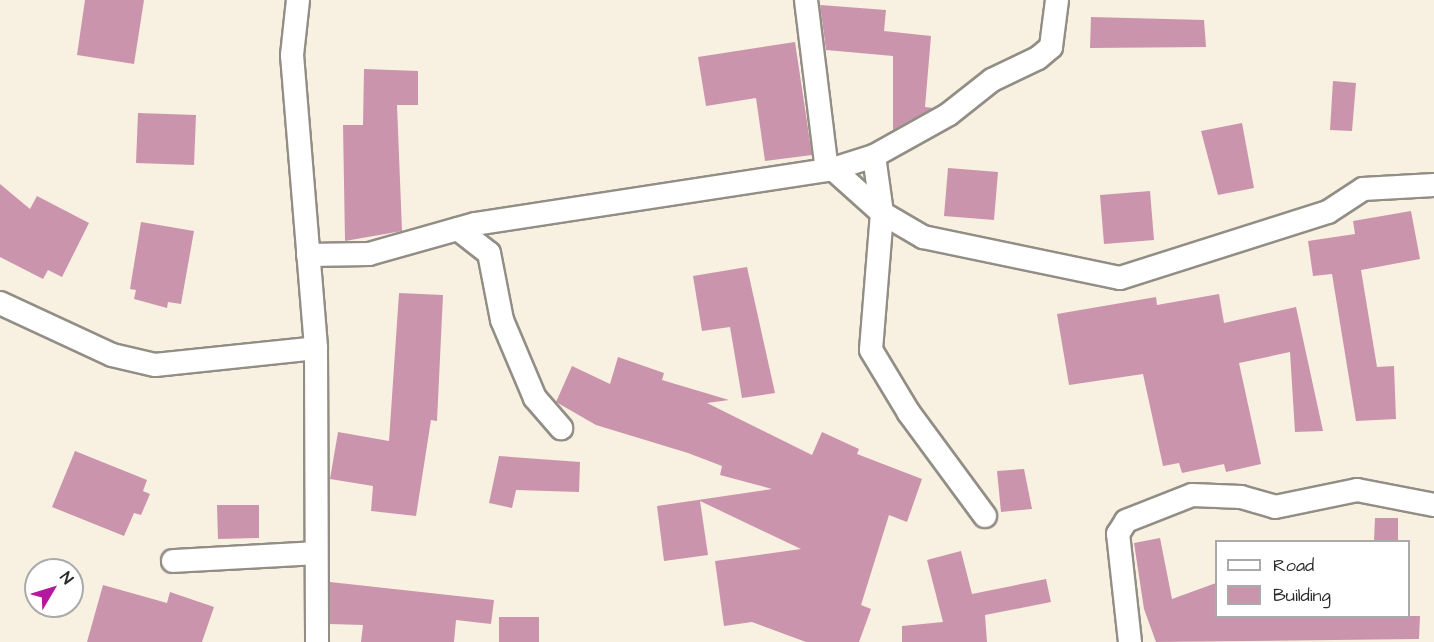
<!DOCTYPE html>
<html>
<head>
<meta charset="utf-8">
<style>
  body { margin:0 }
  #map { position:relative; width:1434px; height:642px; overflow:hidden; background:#f8f0e1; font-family:"Architects Daughter",sans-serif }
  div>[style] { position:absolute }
  .building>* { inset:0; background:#cb94ad }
  .roads { filter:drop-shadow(2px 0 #928e86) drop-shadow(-2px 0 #928e86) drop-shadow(0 2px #928e86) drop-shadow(0 -2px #928e86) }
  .minor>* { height:22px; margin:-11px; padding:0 11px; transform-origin:11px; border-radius:11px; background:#fff }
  span { translate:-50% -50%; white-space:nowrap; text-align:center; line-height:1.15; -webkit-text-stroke:4.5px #fff; paint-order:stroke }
  .legend { position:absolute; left:1215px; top:540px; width:195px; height:78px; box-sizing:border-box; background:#fff; border:2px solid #aaa; margin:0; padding:8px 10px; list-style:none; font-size:18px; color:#2b2b2b }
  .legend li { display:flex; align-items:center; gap:12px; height:30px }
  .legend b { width:30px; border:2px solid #aaa }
  .north { position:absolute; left:24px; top:558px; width:60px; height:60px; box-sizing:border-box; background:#fff; border:2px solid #aaa; border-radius:50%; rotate:52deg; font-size:16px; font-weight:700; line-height:24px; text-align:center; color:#2b2b2b }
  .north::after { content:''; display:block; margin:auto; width:21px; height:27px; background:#b5179e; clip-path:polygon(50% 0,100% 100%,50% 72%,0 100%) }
</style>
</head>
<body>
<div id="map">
  <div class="building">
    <div style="clip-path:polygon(85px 0,144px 0,134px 64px,77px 55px)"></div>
    <div style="clip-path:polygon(820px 5px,886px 10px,884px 31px,931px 36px,925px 107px,933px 108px,893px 130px,893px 56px,826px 50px)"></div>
    <div style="clip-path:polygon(1091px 17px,1204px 20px,1206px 47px,1090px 48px)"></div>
    <div style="clip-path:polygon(795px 42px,812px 155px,765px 161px,756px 98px,706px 106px,698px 57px)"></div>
    <div style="clip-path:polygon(364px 69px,418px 71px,418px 105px,397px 105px,402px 231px,345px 241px,343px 125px,363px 125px)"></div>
    <div style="clip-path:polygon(1333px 81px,1356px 83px,1352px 131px,1330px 130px)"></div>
    <div style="clip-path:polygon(138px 113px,196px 115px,194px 165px,136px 163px)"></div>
    <div style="clip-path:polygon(1242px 123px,1254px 188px,1218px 195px,1201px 131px)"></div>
    <div style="clip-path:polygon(948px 168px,998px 172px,994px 220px,944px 216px)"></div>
    <div style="clip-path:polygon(0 184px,30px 209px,37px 196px,89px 223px,62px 277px,48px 270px,43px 279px,0 257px)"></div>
    <div style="clip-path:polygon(1150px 191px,1154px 240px,1104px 244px,1100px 195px)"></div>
    <div style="clip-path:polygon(1411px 211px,1420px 259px,1361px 270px,1377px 367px,1394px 366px,1396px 419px,1356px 421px,1332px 274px,1313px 276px,1308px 241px,1355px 234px,1353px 221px)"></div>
    <div style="clip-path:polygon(141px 222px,194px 231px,181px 304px,168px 302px,167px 308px,134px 299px,136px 290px,130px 289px)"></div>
    <div style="clip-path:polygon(747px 267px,775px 393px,742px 398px,730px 327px,702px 331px,693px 276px)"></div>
    <div style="clip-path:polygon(399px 293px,443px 295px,437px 421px,431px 420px,416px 516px,371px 511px,373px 486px,330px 479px,338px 432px,389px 441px)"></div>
    <div style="clip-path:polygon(1219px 294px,1224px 323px,1296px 307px,1323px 431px,1295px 432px,1290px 352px,1239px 363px,1261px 464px,1226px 472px,1224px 464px,1182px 473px,1179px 463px,1163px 466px,1143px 374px,1069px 385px,1057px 314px,1156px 297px,1157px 305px)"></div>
    <div style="clip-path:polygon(618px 357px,664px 373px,662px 380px,729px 400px,707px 403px,812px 455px,822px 432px,859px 449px,857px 454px,922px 479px,907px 522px,889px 515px,861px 605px,871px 609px,859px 642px,806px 642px,752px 622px,724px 626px,715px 561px,801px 549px,700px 501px,708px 555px,664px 561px,657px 506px,772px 489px,720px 475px,722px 466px,688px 453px,596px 425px,556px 402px,572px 366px,610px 384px)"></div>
    <div style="clip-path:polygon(75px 451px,147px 480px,143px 491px,150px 494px,141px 515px,134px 513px,124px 536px,52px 507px)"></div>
    <div style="clip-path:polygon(499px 456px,580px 462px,579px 492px,516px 490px,512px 508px,489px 503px)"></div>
    <div style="clip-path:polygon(1024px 469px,1032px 509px,1001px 512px,997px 471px)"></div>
    <div style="clip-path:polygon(217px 505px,259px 505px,259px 538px,218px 539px)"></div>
    <div style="clip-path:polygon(1375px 518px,1398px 518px,1398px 542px,1374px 541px)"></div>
    <div style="clip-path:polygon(1160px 538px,1172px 599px,1216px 583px,1216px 616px,1420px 616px,1419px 639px,1156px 642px,1144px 609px,1134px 543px)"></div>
    <div style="clip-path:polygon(961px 551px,972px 594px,1046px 579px,1051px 602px,985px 615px,987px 642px,902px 642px,902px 626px,943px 622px,927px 560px)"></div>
    <div style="clip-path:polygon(330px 582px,494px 600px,491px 624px,456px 620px,454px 642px,361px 642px,363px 625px,330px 624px)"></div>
    <div style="clip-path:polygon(103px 585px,167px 603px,170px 592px,214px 607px,202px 642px,87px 642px)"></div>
    <div style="clip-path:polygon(499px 617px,539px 617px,539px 642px,499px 642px)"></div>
  </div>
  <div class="roads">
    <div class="minor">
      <div style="left:298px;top:0;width:55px;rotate:96.2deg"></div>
      <div style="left:292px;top:55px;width:294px;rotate:85.3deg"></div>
      <div style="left:316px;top:348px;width:294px;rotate:89.8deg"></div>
      <div style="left:806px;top:0;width:171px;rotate:83deg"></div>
      <div style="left:874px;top:156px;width:58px;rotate:82deg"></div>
      <div style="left:882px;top:213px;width:137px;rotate:94.6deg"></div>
      <div style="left:871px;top:350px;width:74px;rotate:58.9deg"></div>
      <div style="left:909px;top:413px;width:128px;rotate:53.6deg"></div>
      <div style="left:833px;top:169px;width:66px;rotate:41.9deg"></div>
      <div style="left:882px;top:213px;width:48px;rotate:30.3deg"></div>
      <div style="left:923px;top:237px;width:201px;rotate:11.8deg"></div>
      <div style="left:1120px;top:278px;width:218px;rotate:-17.6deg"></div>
      <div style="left:1328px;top:212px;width:42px;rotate:-33.3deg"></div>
      <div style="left:1363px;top:189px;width:71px;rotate:-3.2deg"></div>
      <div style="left:458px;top:229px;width:39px;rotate:38deg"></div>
      <div style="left:489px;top:253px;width:68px;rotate:79deg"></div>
      <div style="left:502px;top:320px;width:85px;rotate:67.1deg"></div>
      <div style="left:535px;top:398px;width:40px;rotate:49deg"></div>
      <div style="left:308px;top:255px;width:61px;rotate:-0.9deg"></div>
      <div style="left:369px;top:254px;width:110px;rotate:-15.8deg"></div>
      <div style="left:475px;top:224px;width:362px;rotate:-8.7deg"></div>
      <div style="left:833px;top:169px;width:43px;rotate:-17.6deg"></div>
      <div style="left:874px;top:156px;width:86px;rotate:-29.2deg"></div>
      <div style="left:949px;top:114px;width:55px;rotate:-38.3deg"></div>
      <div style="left:992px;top:80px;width:51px;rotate:-25.6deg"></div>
      <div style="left:1038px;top:58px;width:17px;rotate:-40deg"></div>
      <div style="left:1051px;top:47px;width:47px;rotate:-82.7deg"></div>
      <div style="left:0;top:303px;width:123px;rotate:24.9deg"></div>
      <div style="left:112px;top:355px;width:44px;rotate:13.1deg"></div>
      <div style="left:155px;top:365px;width:162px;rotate:-6deg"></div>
      <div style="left:173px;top:561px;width:143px;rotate:-3.2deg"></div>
      <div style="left:1130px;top:642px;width:109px;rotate:-96.3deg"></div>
      <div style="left:1118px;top:534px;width:15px;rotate:-58deg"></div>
      <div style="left:1126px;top:521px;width:71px;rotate:-21.5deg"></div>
      <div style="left:1192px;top:495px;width:49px;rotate:2.3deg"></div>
      <div style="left:1241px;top:497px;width:35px;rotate:16deg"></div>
      <div style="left:1275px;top:507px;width:84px;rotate:-11.7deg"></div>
      <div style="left:1357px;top:490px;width:78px;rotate:11deg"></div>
    </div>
  </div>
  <ul class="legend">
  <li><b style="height:8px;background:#fff"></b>Road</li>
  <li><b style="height:16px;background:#cb94ad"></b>Building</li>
  </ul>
  <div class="north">N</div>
</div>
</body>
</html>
